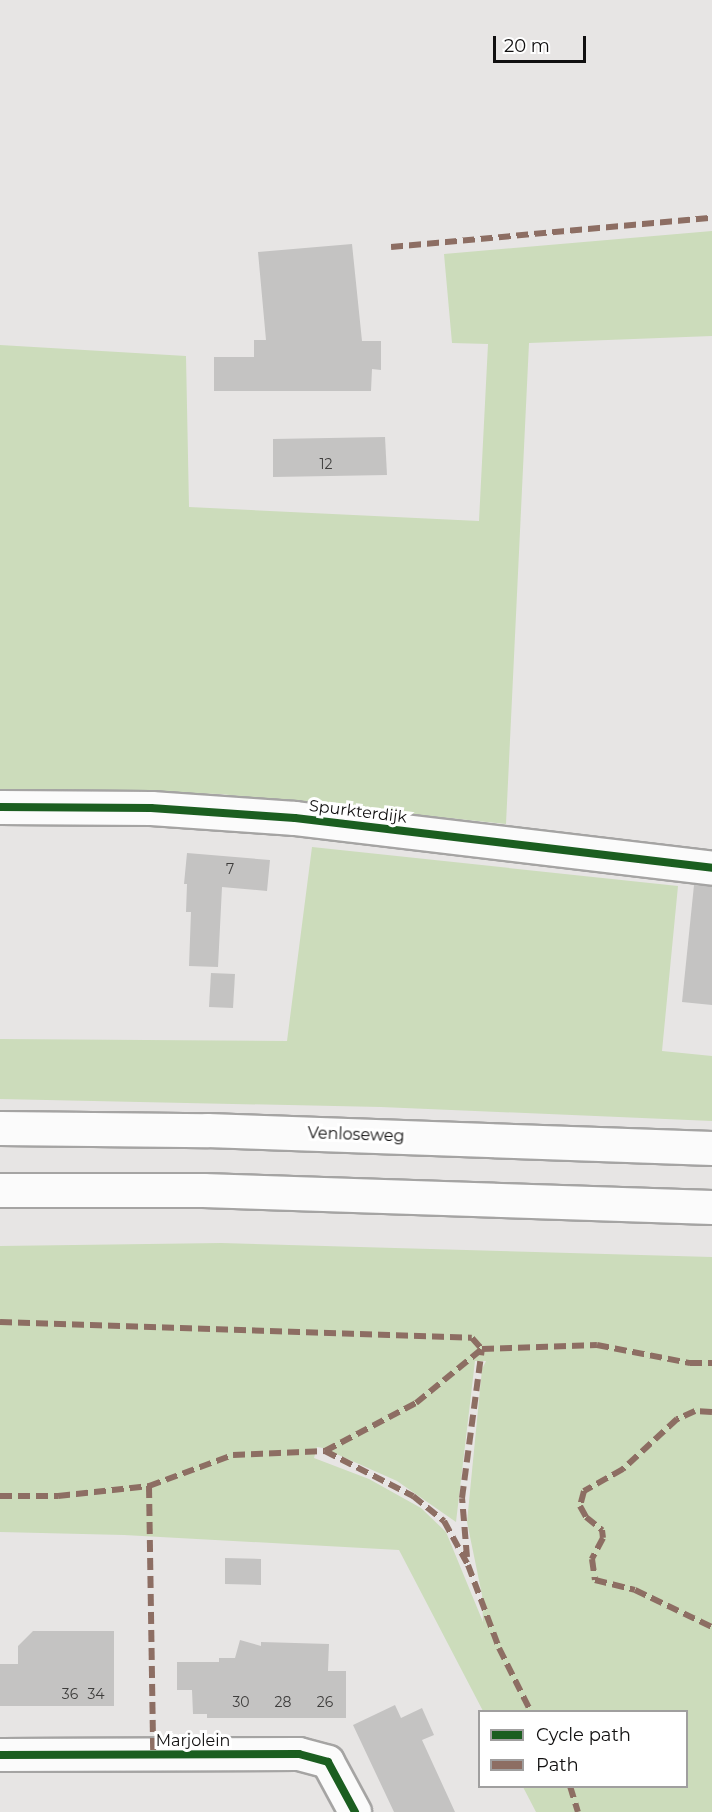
<!DOCTYPE html>
<html>
<head>
<meta charset="utf-8">
<style>
  body { margin:0 }
  #map { position:relative; width:712px; height:1812px; overflow:hidden; background:#e7e5e4; font-family:Montserrat,sans-serif }
  div>[style] { position:absolute }
  .green>* { inset:0; background:#ccdcbb }
  .building>* { inset:0; background:#c4c3c2 }
  .roads { filter:drop-shadow(2px 0 #a5a4a3) drop-shadow(-2px 0 #a5a4a3) drop-shadow(0 2px #a5a4a3) drop-shadow(0 -2px #a5a4a3) }
  .minor>* { height:32px; margin:-16px; padding:0 16px; transform-origin:16px; border-radius:16px; background:#fbfbfb }
  .tertiary>* { height:33px; margin:-16.5px; padding:0 16.5px; transform-origin:16.5px; border-radius:16.5px; background:#fbfbfb }
  .motorway>* { height:33px; margin:-16.5px; padding:0 16.5px; transform-origin:16.5px; border-radius:16.5px; background:#fbfbfb }
  .quiet>* { height:6px; margin-top:-3px; transform-origin:0; background:repeating-linear-gradient(90deg,#8d6e63 0 12px,transparent 0 18px) }
  .cycleway>* { height:8px; margin:-4px; padding:0 4px; transform-origin:4px; border-radius:4px; background:#1b5e20 }
  span { translate:-50% -50%; white-space:nowrap; text-align:center; line-height:1.15; -webkit-text-stroke:6px #fff; paint-order:stroke }
  .number-label { font-size:14px; color:#3e3d3c }
  .number-label span { -webkit-text-stroke-width:0 }
  .street-label { font-size:16px; color:#111010 }
  .legend { position:absolute; left:478px; top:1710px; width:210px; height:78px; box-sizing:border-box; background:#fff; border:2px solid #a09f9f; margin:0; padding:8px 10px; list-style:none; font-size:18px; color:#111010 }
  .legend li { display:flex; align-items:center; gap:12px; height:30px }
  .legend b { width:30px; border:2px solid #a09f9f }
  .scale { position:absolute; left:493px; top:36px; width:93px; height:27px; box-sizing:border-box; border:3px solid #111010; border-top:0; padding-left:8px; font-size:18px; line-height:21px; white-space:nowrap; color:#111010; -webkit-text-stroke:4px #fff; paint-order:stroke }
</style>
</head>
<body>
<div id="map">
  <div class="green">
    <div style="clip-path:polygon(712px 231px,712px 336px,529px 343px,506px 824px,220px 794px,0 789px,0 345px,186px 356px,189px 507px,479px 521px,488px 344px,452px 343px,444px 254px)"></div>
    <div style="clip-path:polygon(312px 847px,678px 886px,662px 1051px,712px 1056px,712px 1121px,381px 1107px,0 1099px,0 1039px,287px 1041px)"></div>
    <div style="clip-path:polygon(evenodd,221px 1243px,712px 1257px,712px 1812px,536px 1812px,523px 1787px,686px 1786px,686px 1712px,483px 1711px,399px 1550px,124px 1535px,0 1532px,0 1246px,221px 1243px,475px 1361px,486px 1361px,482px 1369px,467px 1522px,482px 1595px,483px 1622px,446px 1532px,421px 1508px,369px 1479px,314px 1458px,317px 1447px,323px 1448px,397px 1481px,456px 1522px,475px 1361px)"></div>
  </div>
  <div class="building">
    <div style="clip-path:polygon(352px 244px,362px 341px,381px 341px,381px 370px,372px 369px,371px 391px,214px 391px,214px 357px,254px 357px,254px 340px,266px 340px,258px 252px)"></div>
    <div style="clip-path:polygon(385px 437px,387px 475px,273px 477px,273px 439px)"></div>
    <div style="clip-path:polygon(187px 853px,270px 860px,267px 891px,222px 887px,218px 967px,189px 966px,191px 912px,186px 912px,187px 884px,184px 884px)"></div>
    <div style="clip-path:polygon(694px 885px,712px 886px,712px 1005px,682px 1002px)"></div>
    <div style="clip-path:polygon(211px 973px,235px 974px,233px 1008px,209px 1007px)"></div>
    <div style="clip-path:polygon(225px 1558px,261px 1559px,261px 1585px,225px 1584px)"></div>
    <div style="clip-path:polygon(33px 1631px,114px 1631px,114px 1706px,0 1706px,0 1664px,18px 1664px,18px 1646px)"></div>
    <div style="clip-path:polygon(240px 1640px,261px 1646px,261px 1642px,329px 1644px,328px 1671px,346px 1671px,346px 1718px,207px 1718px,207px 1714px,193px 1714px,192px 1690px,177px 1690px,177px 1662px,219px 1662px,219px 1658px,235px 1658px)"></div>
    <div style="clip-path:polygon(395px 1705px,401px 1718px,422px 1708px,434px 1735px,422px 1740px,455px 1812px,394px 1812px,353px 1725px)"></div>
  </div>
  <div class="roads">
    <div class="minor">
      <div style="left:0;top:1755px;width:299px;rotate:-0.2deg"></div>
      <div style="left:299px;top:1754px;width:30px;rotate:15deg"></div>
      <div style="left:328px;top:1762px;width:57px;rotate:61.6deg"></div>
    </div>
    <div class="tertiary">
      <div style="left:0;top:807px;width:151px;rotate:0.4deg"></div>
      <div style="left:151px;top:808px;width:144px;rotate:4deg"></div>
      <div style="left:295px;top:818px;width:420px;rotate:6.8deg"></div>
    </div>
    <div class="motorway">
      <div style="left:0;top:1128px;width:207px;rotate:0.6deg"></div>
      <div style="left:207px;top:1130px;width:505px;rotate:2.04deg"></div>
      <div style="left:0;top:1190px;width:203px"></div>
      <div style="left:203px;top:1190px;width:509px;rotate:1.91deg"></div>
    </div>
  </div>
  <div class="quiet">
    <div style="left:391px;top:247px;width:322px;rotate:-5.2deg"></div>
    <div style="left:0;top:1322px;width:472px;rotate:1.9deg"></div>
    <div style="left:472px;top:1338px;width:15px;rotate:48deg"></div>
    <div style="left:712px;top:1412px;width:17px;rotate:-177deg"></div>
    <div style="left:695px;top:1411px;width:20px;rotate:156deg"></div>
    <div style="left:677px;top:1419px;width:74px;rotate:137.2deg"></div>
    <div style="left:623px;top:1469px;width:45px;rotate:150.6deg"></div>
    <div style="left:584px;top:1491px;width:16px;rotate:105deg"></div>
    <div style="left:580px;top:1506px;width:13px;rotate:61deg"></div>
    <div style="left:586px;top:1517px;width:21px;rotate:39deg"></div>
    <div style="left:602px;top:1530px;width:8px;rotate:83deg"></div>
    <div style="left:603px;top:1538px;width:24px;rotate:118deg"></div>
    <div style="left:592px;top:1559px;width:21px;rotate:82deg"></div>
    <div style="left:595px;top:1580px;width:41px;rotate:14deg"></div>
    <div style="left:635px;top:1590px;width:85px;rotate:25.7deg"></div>
    <div style="left:325px;top:1451px;width:99px;rotate:27.1deg"></div>
    <div style="left:413px;top:1496px;width:40px;rotate:39deg"></div>
    <div style="left:444px;top:1521px;width:50px;rotate:61.4deg"></div>
    <div style="left:468px;top:1565px;width:89px;rotate:69.5deg"></div>
    <div style="left:499px;top:1648px;width:72px;rotate:63.4deg"></div>
    <div style="left:149px;top:1486px;width:269px;rotate:89.1deg"></div>
    <div style="left:0;top:1496px;width:58px"></div>
    <div style="left:58px;top:1496px;width:92px;rotate:-6.3deg"></div>
    <div style="left:149px;top:1486px;width:90px;rotate:-20.3deg"></div>
    <div style="left:233px;top:1455px;width:92px;rotate:-2.5deg"></div>
    <div style="left:325px;top:1451px;width:103px;rotate:-27.8deg"></div>
    <div style="left:416px;top:1403px;width:85px;rotate:-39.3deg"></div>
    <div style="left:482px;top:1349px;width:115px;rotate:-2deg"></div>
    <div style="left:597px;top:1345px;width:95px;rotate:11deg"></div>
    <div style="left:690px;top:1363px;width:22px"></div>
    <div style="left:467px;top:1557px;width:59px;rotate:-94.8deg"></div>
    <div style="left:462px;top:1498px;width:150px;rotate:-82.4deg"></div>
    <div style="left:570px;top:1786px;width:27px;rotate:73deg"></div>
  </div>
  <div class="cycleway">
    <div style="left:0;top:807px;width:151px;rotate:0.4deg"></div>
    <div style="left:151px;top:808px;width:144px;rotate:4deg"></div>
    <div style="left:295px;top:818px;width:420px;rotate:6.8deg"></div>
    <div style="left:0;top:1755px;width:299px;rotate:-0.2deg"></div>
    <div style="left:299px;top:1754px;width:30px;rotate:15deg"></div>
    <div style="left:328px;top:1762px;width:57px;rotate:61.6deg"></div>
  </div>
  <div class="number-label">
    <span style="left:326px;top:464px">12</span>
    <span style="left:230px;top:869px">7</span>
    <span style="left:70px;top:1694px">36</span>
    <span style="left:96px;top:1694px">34</span>
    <span style="left:241px;top:1702px">30</span>
    <span style="left:283px;top:1702px">28</span>
    <span style="left:325px;top:1702px">26</span>
  </div>
  <div class="street-label">
    <span style="left:358px;top:812px;rotate:7deg">Spurkterdijk</span>
    <span style="left:356px;top:1135px;rotate:2deg">Venloseweg</span>
    <span style="left:193px;top:1741px">Marjolein</span>
  </div>
  <ul class="legend">
  <li><b style="height:8px;background:#1b5e20"></b>Cycle path</li>
  <li><b style="height:8px;background:#8d6e63"></b>Path</li>
  </ul>
  <div class="scale">20 m</div>
</div>
</body>
</html>
